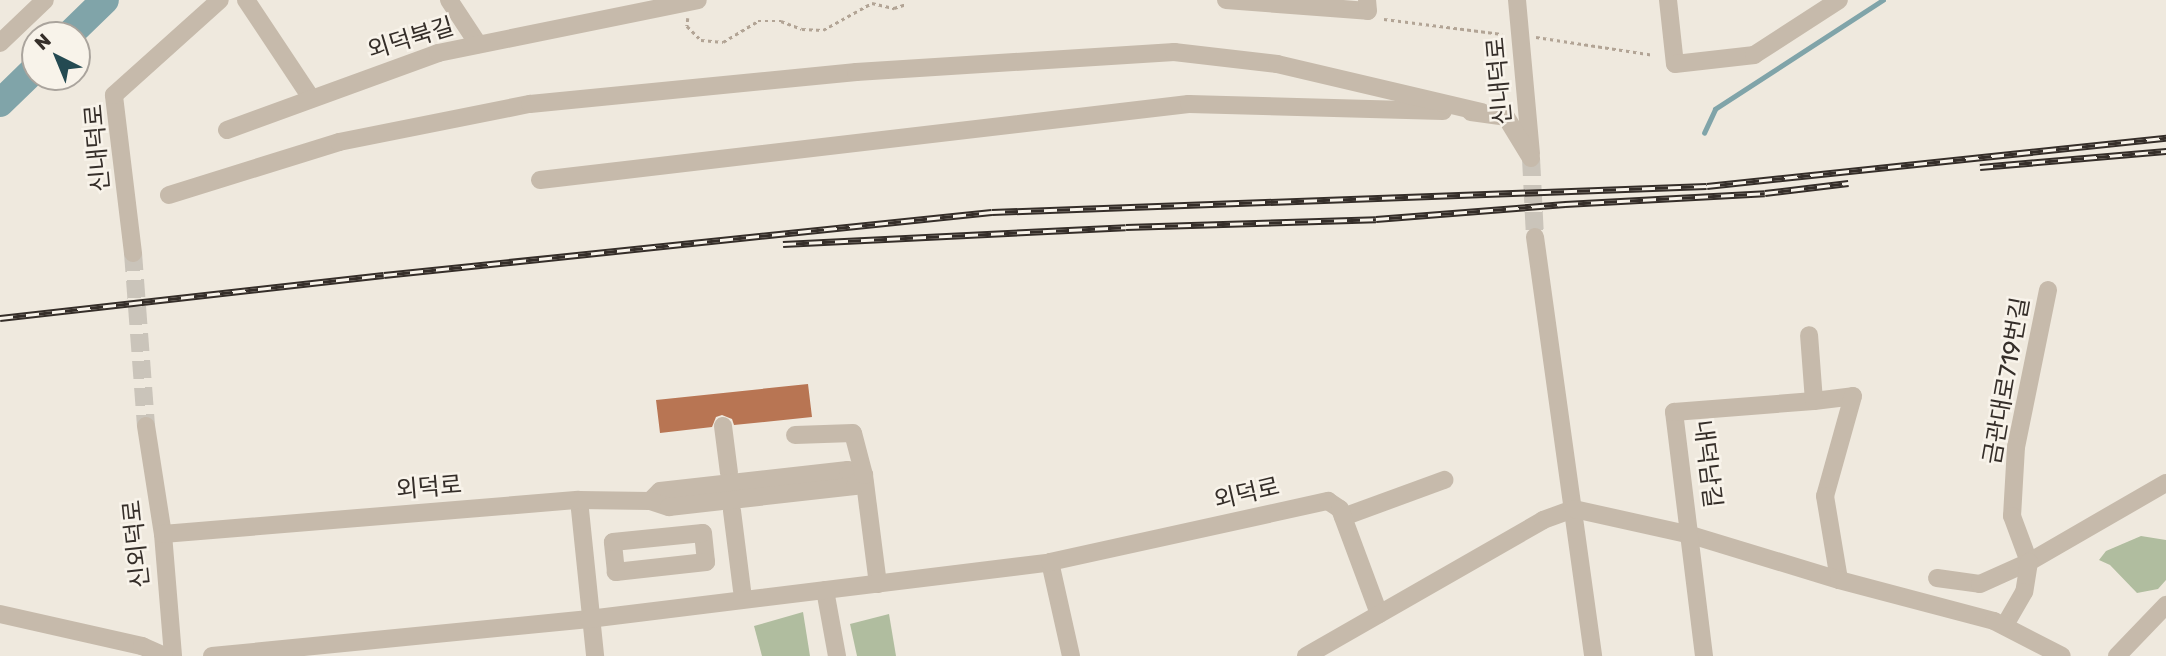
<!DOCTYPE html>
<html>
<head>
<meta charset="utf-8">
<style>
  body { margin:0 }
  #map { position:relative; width:2166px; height:656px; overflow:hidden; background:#efe9de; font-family:Rubik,"Noto Sans KR",sans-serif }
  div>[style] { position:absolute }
  .green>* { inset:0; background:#b0bd9f }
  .stream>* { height:4.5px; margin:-2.25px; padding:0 2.25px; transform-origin:2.25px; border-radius:2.25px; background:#80a4a9 }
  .river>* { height:28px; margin:-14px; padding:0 14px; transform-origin:14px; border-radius:14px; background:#80a4a9 }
  .building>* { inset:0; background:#b87553 }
  .minor-tunnel>* { height:18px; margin-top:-9px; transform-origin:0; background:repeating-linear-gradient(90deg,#cac4ba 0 18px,transparent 0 27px) }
  .path>* { height:2.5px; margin-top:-1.25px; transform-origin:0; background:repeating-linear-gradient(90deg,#b2a495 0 3.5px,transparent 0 7px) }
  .minor>* { height:18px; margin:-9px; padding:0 9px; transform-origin:9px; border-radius:9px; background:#c6baab }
  .rail>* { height:7px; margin-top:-3.5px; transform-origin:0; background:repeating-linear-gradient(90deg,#f8f3ea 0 13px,#352e29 0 26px); box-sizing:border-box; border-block:2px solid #352e29 }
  span { translate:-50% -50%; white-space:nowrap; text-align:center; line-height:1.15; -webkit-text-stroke:5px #f8f3ea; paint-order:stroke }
  .street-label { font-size:24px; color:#352e29 }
  .north { position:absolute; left:21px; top:21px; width:70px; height:70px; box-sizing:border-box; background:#f8f3ea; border:2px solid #aaa49d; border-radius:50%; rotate:317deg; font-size:19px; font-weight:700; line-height:28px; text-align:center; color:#352e29 }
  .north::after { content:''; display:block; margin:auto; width:24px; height:32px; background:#244a52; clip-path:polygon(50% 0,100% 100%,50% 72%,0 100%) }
</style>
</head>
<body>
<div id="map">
  <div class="green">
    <div style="clip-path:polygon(2141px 536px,2166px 540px,2166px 580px,2158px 589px,2137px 593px,2110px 565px,2099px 560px,2106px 551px)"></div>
    <div style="clip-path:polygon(803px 612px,810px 656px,762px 656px,754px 626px)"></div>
    <div style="clip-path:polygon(889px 614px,896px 656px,857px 656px,850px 624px)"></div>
  </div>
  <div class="stream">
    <div style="left:1704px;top:133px;width:26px;rotate:-65deg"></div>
    <div style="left:1715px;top:109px;width:200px;rotate:-33deg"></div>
  </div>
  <div class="river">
    <div style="left:69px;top:35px;width:50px;rotate:-44.2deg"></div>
    <div style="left:0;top:103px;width:49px;rotate:-44.2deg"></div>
  </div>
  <div class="building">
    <div style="clip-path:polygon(808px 384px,812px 417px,734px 425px,732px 419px,722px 415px,716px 417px,712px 427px,660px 433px,656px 400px)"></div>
  </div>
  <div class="minor-tunnel">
    <div style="left:1531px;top:158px;width:79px;rotate:87.1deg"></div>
    <div style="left:133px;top:253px;width:173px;rotate:85.7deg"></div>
  </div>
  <div class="path">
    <div style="left:688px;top:18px;width:8px;rotate:97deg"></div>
    <div style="left:687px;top:26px;width:20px;rotate:45deg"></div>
    <div style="left:701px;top:40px;width:22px;rotate:5deg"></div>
    <div style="left:723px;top:42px;width:41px;rotate:-31deg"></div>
    <div style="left:758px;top:21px;width:23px"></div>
    <div style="left:781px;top:21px;width:22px;rotate:21deg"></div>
    <div style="left:802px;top:29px;width:21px;rotate:3deg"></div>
    <div style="left:823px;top:30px;width:56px;rotate:-28.9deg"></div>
    <div style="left:872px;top:3px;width:23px;rotate:13deg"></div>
    <div style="left:894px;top:8px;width:13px;rotate:-18deg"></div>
    <div style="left:1384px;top:19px;width:119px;rotate:7.2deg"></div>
    <div style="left:1536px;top:37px;width:118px;rotate:8.7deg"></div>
  </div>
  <div class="minor">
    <div style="left:246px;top:0;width:118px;rotate:56.4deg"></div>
    <div style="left:449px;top:0;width:53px;rotate:56.6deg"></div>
    <div style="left:1226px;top:0;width:142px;rotate:4.4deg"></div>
    <div style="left:1368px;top:11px;width:11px;rotate:-95deg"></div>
    <div style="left:1517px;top:0;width:154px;rotate:84.8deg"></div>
    <div style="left:1668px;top:0;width:64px;rotate:83.8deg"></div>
    <div style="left:1675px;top:64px;width:80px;rotate:-6.5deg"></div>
    <div style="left:1754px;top:55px;width:101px;rotate:-32.9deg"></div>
    <div style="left:0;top:43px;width:62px;rotate:-43.7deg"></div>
    <div style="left:1471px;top:112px;width:35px;rotate:8deg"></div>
    <div style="left:1506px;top:117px;width:48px;rotate:58.6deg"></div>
    <div style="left:227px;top:130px;width:225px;rotate:-20deg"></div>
    <div style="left:438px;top:53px;width:265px;rotate:-11.5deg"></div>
    <div style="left:540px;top:180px;width:653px;rotate:-6.68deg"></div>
    <div style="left:1189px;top:104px;width:254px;rotate:1.6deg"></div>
    <div style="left:169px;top:195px;width:178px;rotate:-17.3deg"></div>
    <div style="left:339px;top:142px;width:195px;rotate:-11.3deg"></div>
    <div style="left:530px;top:104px;width:328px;rotate:-5.6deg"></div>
    <div style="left:856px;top:72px;width:319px;rotate:-3.6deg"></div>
    <div style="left:1174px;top:52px;width:104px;rotate:6.6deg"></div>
    <div style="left:1277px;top:64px;width:211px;rotate:13.2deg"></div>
    <div style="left:1535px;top:237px;width:423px;rotate:82.1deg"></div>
    <div style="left:133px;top:253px;width:159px;rotate:-96.9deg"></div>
    <div style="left:114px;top:95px;width:142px;rotate:-41.9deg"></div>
    <div style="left:2048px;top:290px;width:160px;rotate:101.5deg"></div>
    <div style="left:2016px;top:447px;width:69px;rotate:93.3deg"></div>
    <div style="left:2012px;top:516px;width:49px;rotate:69.7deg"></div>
    <div style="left:2029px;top:562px;width:158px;rotate:-30deg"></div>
    <div style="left:1814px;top:401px;width:39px;rotate:-7deg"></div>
    <div style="left:1853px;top:396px;width:104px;rotate:105.6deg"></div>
    <div style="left:1825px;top:496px;width:85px;rotate:80.5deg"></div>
    <div style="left:146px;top:426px;width:109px;rotate:81.1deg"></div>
    <div style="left:163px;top:534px;width:122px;rotate:85.3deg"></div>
    <div style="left:723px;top:426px;width:47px;rotate:82.7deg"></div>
    <div style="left:579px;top:500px;width:157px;rotate:84.1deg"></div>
    <div style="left:650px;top:501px;width:14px;rotate:-45deg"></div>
    <div style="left:660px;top:491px;width:189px;rotate:-6.4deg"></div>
    <div style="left:848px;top:470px;width:17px;rotate:17deg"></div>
    <div style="left:864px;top:475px;width:110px;rotate:82.7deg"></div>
    <div style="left:732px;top:511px;width:80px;rotate:82.8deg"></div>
    <div style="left:1343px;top:517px;width:108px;rotate:-20.1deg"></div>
    <div style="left:703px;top:533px;width:29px;rotate:84deg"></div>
    <div style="left:706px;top:562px;width:91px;rotate:173.7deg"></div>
    <div style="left:616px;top:572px;width:30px;rotate:-96deg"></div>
    <div style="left:613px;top:542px;width:90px;rotate:-5.7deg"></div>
    <div style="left:163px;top:534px;width:417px;rotate:-4.7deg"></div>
    <div style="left:579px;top:500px;width:71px;rotate:0.8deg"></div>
    <div style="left:650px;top:501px;width:20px;rotate:18deg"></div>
    <div style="left:669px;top:507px;width:187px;rotate:-6.4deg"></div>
    <div style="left:855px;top:486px;width:14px;rotate:-51deg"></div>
    <div style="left:864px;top:475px;width:43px;rotate:-104.7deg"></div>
    <div style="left:853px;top:433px;width:58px;rotate:178deg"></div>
    <div style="left:1050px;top:562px;width:96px;rotate:77.4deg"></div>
    <div style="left:1937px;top:578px;width:43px;rotate:7.9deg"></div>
    <div style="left:1980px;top:584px;width:54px;rotate:-24.2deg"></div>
    <div style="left:2029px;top:562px;width:30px;rotate:99deg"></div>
    <div style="left:2024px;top:592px;width:39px;rotate:120deg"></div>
    <div style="left:825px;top:590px;width:67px;rotate:79.7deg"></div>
    <div style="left:0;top:614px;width:146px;rotate:12.7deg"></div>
    <div style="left:142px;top:646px;width:24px;rotate:24deg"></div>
    <div style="left:212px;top:656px;width:379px;rotate:-5.6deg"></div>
    <div style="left:589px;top:619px;width:465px;rotate:-7deg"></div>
    <div style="left:1050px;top:562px;width:285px;rotate:-12.4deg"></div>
    <div style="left:1328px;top:501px;width:14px;rotate:34deg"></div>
    <div style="left:1340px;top:509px;width:112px;rotate:69.6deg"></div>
    <div style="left:1306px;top:656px;width:273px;rotate:-29.8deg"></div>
    <div style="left:1543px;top:520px;width:33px;rotate:-20deg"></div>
    <div style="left:1574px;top:509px;width:120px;rotate:12.5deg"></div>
    <div style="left:1691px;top:535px;width:155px;rotate:16.9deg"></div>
    <div style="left:1839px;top:580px;width:160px;rotate:14.8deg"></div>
    <div style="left:1994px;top:621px;width:76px;rotate:27.2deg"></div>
    <div style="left:1704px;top:656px;width:246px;rotate:-97deg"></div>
    <div style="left:1674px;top:412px;width:140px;rotate:-4.5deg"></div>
    <div style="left:1814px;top:401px;width:66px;rotate:-94.3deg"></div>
    <div style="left:2117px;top:656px;width:71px;rotate:-46.1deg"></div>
  </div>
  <div class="rail">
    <div style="left:1980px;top:167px;width:187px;rotate:-4.9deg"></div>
    <div style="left:783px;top:244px;width:343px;rotate:-2.8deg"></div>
    <div style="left:1126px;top:227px;width:250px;rotate:-1.8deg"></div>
    <div style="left:1376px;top:219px;width:190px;rotate:-4.5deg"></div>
    <div style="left:1565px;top:204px;width:200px;rotate:-3.1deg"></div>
    <div style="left:1765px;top:193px;width:84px;rotate:-6.9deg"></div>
    <div style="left:0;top:318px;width:386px;rotate:-6.4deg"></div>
    <div style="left:384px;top:275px;width:611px;rotate:-5.92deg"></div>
    <div style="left:992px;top:212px;width:715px;rotate:-2.08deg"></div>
    <div style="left:1707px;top:186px;width:462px;rotate:-6deg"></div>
  </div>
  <div class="street-label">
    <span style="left:411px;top:39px;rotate:-17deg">외덕북길</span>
    <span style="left:1500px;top:81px;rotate:-95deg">신내덕로</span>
    <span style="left:98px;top:148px;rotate:-95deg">신내덕로</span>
    <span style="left:2007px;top:381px;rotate:-80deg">금관대로719번길</span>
    <span style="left:1707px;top:464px;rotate:83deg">내덕남길</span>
    <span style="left:429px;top:488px;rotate:-5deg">외덕로</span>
    <span style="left:1247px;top:494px;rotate:-13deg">외덕로</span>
    <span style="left:137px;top:544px;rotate:-96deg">신외덕로</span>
  </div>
  <div class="north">N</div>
</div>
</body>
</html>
